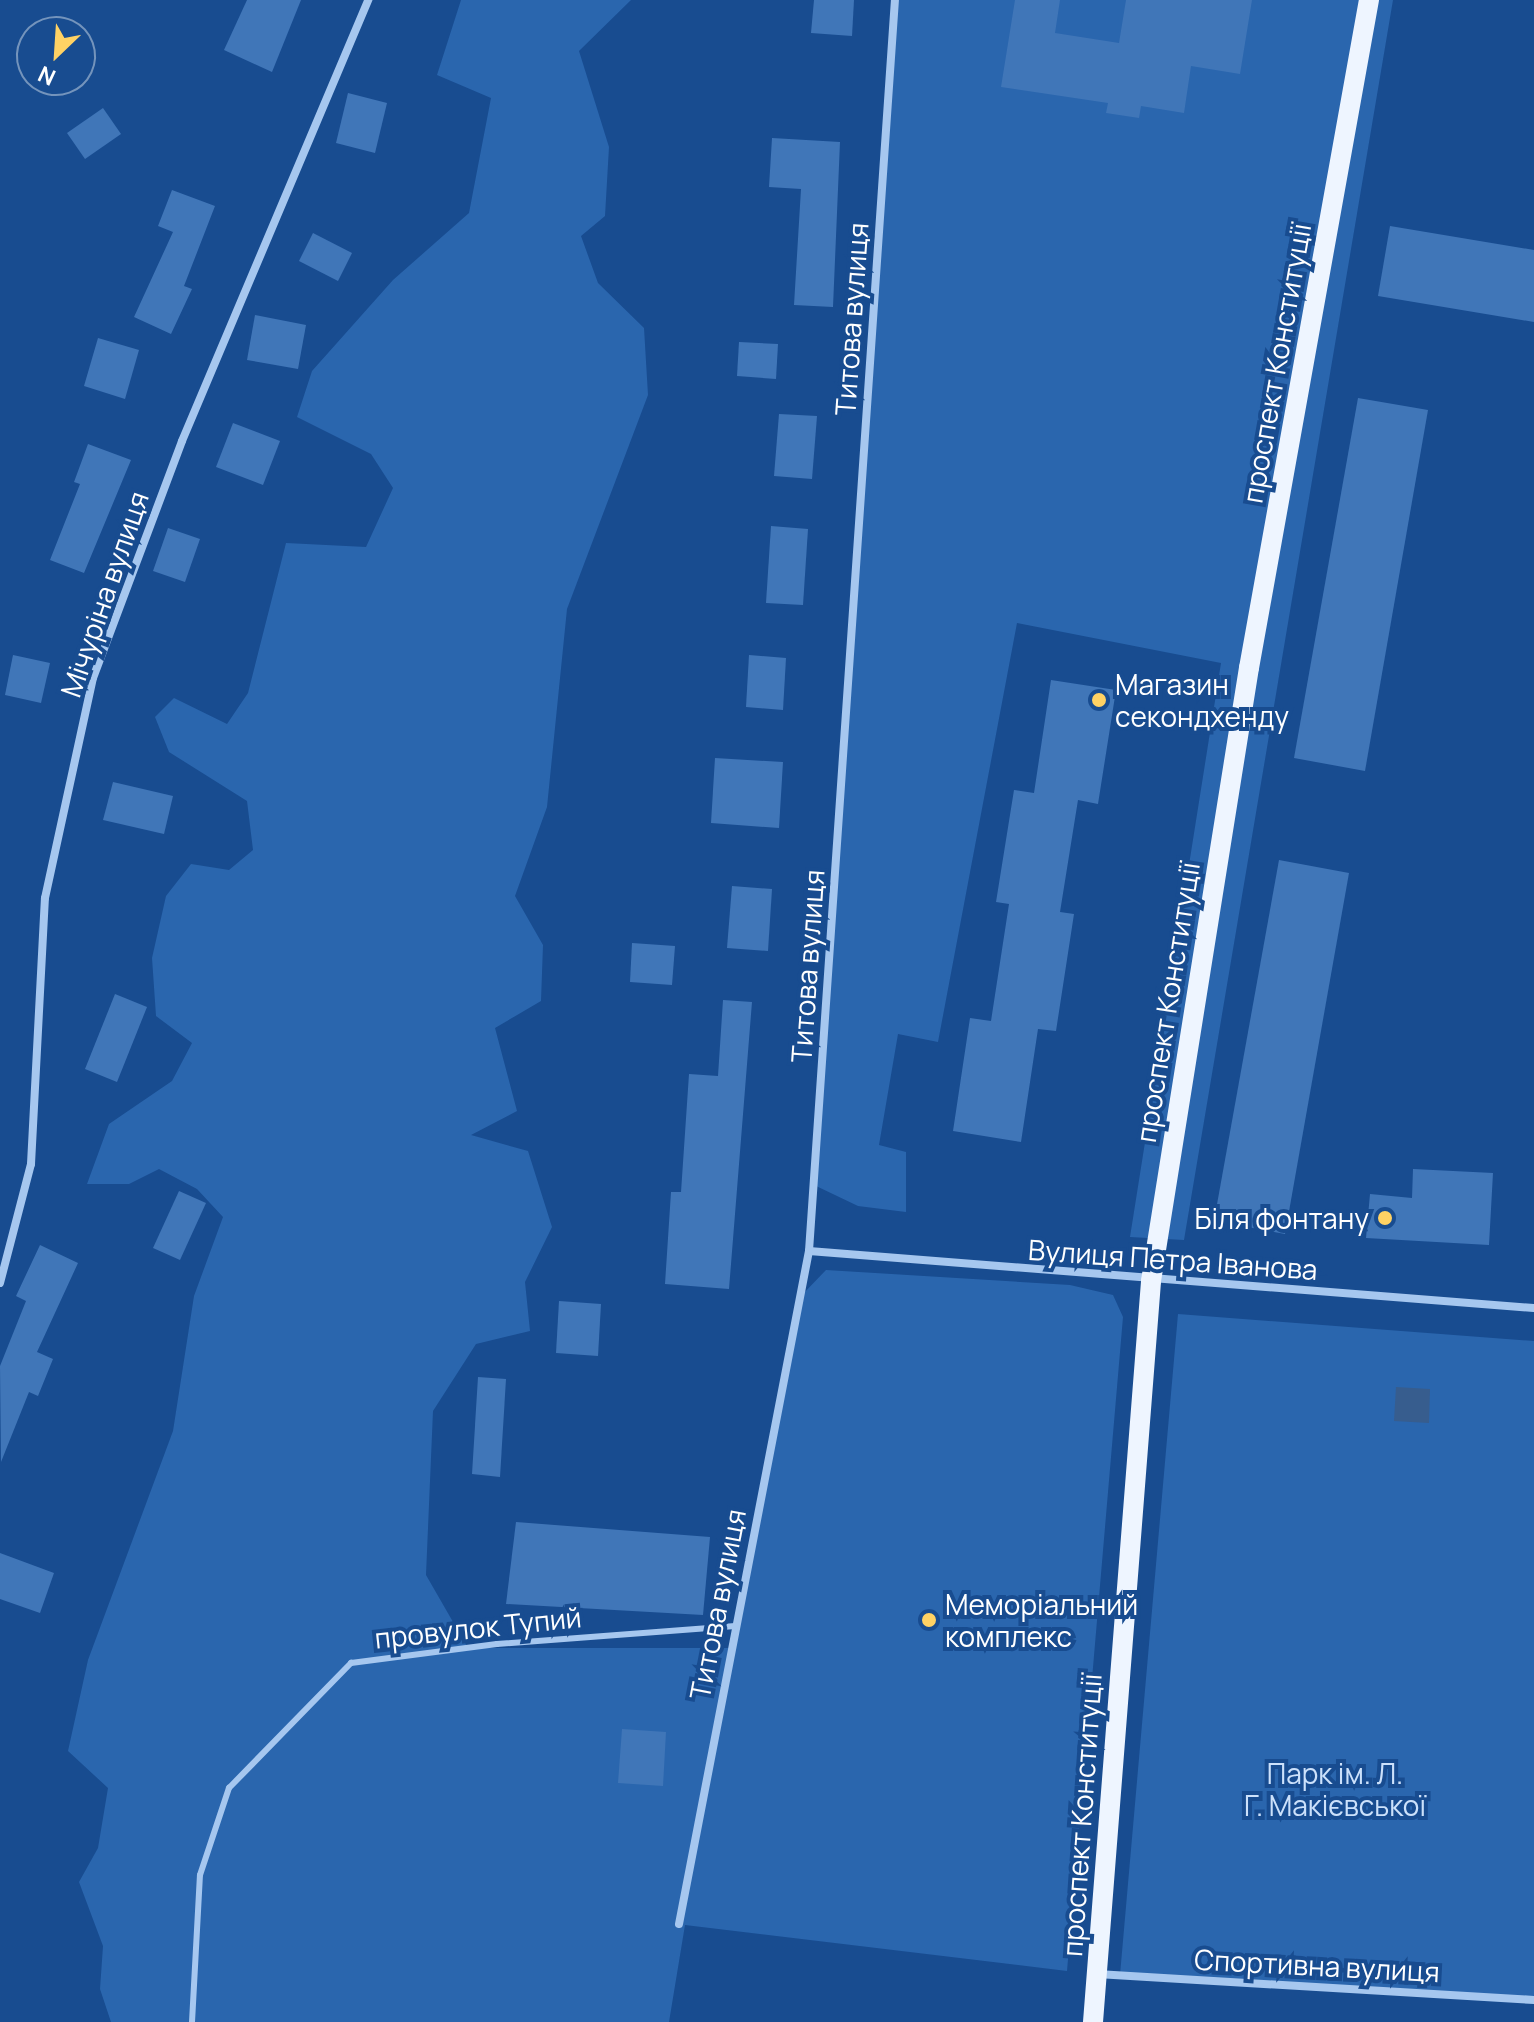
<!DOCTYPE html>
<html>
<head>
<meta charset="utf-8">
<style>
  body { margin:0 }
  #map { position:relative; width:1534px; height:2022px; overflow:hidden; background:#184c90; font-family:Manrope,sans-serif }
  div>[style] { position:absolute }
  .green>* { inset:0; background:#2a66ae }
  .water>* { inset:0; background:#375d8e }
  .building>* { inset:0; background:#4076b8 }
  .service>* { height:6px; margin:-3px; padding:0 3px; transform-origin:3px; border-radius:3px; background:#a6c7ef }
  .minor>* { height:8px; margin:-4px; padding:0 4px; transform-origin:4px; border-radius:4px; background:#a6c7ef }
  .primary>* { height:20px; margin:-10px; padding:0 10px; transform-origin:10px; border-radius:10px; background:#eef5ff }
  .dots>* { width:22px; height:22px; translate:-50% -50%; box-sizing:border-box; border:4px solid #184c90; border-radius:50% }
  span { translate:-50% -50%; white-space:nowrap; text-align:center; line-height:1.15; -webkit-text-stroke:8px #184c90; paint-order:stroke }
  .street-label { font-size:28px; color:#fff }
  .poi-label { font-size:28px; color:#fff }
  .left { translate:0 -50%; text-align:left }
  .right { translate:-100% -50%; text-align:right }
  .park-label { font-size:28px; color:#cce1fb }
  .north { position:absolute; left:16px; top:16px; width:80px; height:80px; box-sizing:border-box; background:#184c90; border:2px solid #7494bc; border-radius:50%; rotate:205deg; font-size:22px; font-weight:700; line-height:32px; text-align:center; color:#fff }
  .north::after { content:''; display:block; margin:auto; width:28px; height:36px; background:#ffd264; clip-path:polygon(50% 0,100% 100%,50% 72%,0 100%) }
</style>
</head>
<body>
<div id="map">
  <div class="green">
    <div style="clip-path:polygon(461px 0,631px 0,579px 51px,609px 147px,605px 216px,581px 236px,598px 283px,644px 328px,648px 395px,567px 609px,547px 807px,515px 896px,543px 945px,541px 1001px,495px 1028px,517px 1111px,471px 1135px,528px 1151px,552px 1227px,525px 1282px,530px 1331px,476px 1344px,433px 1411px,426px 1575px,468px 1648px,731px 1648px,800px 1297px,826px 1270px,1070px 1285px,1113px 1295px,1123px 1317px,1067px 1971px,685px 1925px,669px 2022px,111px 2022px,100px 1989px,103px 1946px,79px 1882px,98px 1848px,108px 1788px,68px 1751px,88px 1660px,173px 1431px,194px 1296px,223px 1217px,197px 1189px,159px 1169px,129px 1184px,87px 1184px,109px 1124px,172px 1081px,192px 1043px,156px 1016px,152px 958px,166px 896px,191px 864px,229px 870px,253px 850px,247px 801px,169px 752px,155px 717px,174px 698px,227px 724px,248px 693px,286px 543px,366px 547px,393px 488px,371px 454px,297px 417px,312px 371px,393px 280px,469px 213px,491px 98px,437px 75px)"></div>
    <div style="clip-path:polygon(895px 0,1393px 0,1184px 1240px,1130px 1237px,1221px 663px,1017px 623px,938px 1042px,898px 1034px,879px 1145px,906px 1152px,906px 1212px,858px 1206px,814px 1185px)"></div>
    <div style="clip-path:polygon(1178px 1314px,1534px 1341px,1534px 2001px,1120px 1975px)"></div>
  </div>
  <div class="water">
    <div style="clip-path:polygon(1396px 1387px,1430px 1389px,1429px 1423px,1394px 1421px)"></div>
  </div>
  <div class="building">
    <div style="clip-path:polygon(247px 0,301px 0,272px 72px,224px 50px)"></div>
    <div style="clip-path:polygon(814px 0,854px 0,852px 36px,811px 33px)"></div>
    <div style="clip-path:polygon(1015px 0,1060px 0,1055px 33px,1119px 43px,1126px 0,1252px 0,1240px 74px,1191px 66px,1184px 113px,1141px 106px,1139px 118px,1106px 113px,1108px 103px,1001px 87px)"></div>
    <div style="clip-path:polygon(348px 93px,387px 103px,375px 153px,336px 143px)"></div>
    <div style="clip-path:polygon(103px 108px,121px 134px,85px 159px,67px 133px)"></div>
    <div style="clip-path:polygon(772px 138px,840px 142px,833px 307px,794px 305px,801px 189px,769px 187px)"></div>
    <div style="clip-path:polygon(172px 190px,215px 206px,184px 286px,192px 289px,171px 334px,134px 317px,173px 232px,158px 226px)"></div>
    <div style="clip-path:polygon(1390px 226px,1534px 250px,1534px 322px,1378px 296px)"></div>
    <div style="clip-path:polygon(313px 233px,352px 253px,338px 281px,299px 261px)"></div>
    <div style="clip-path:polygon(255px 315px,306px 325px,298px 369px,247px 360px)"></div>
    <div style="clip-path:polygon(98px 338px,139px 350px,125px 399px,84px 386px)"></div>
    <div style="clip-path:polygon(739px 342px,778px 344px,776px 379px,737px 376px)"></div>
    <div style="clip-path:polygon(1358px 398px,1428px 410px,1365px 771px,1294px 758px)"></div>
    <div style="clip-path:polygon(779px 414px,817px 416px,812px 479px,774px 476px)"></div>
    <div style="clip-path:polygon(233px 423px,280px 441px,263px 485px,216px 467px)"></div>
    <div style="clip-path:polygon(88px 444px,131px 460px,84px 573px,50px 560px,80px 484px,74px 482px)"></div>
    <div style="clip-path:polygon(771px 526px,808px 529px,803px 605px,766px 603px)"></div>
    <div style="clip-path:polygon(168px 528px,200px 539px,185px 582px,153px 571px)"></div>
    <div style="clip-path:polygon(13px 655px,50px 663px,41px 703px,5px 695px)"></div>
    <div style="clip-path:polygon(749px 655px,786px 658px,783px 710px,746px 707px)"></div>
    <div style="clip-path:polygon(1051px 680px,1116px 690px,1098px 804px,1078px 800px,1060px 912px,1074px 914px,1056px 1031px,1038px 1029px,1021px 1142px,953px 1131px,970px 1018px,991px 1021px,1009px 904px,996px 902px,1014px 790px,1034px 793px)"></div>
    <div style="clip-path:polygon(715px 758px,783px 762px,779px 828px,711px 823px)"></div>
    <div style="clip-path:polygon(113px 782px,173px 796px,164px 834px,103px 820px)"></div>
    <div style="clip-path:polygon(1279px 860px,1349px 873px,1285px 1234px,1214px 1221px)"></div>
    <div style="clip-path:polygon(732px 886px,772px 889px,768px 951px,727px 948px)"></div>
    <div style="clip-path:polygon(632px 943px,675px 946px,672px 985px,630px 982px)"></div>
    <div style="clip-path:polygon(115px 994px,147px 1007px,117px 1082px,85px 1069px)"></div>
    <div style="clip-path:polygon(723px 1000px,752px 1002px,729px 1289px,665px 1284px,671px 1192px,681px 1192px,689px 1074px,718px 1076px)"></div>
    <div style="clip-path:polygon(1413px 1169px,1493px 1173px,1489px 1245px,1366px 1238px,1370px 1194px,1412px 1198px)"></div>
    <div style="clip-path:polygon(179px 1191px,206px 1203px,180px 1260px,153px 1248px)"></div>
    <div style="clip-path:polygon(40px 1245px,78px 1263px,37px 1352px,53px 1359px,38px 1396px,29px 1392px,1px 1462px,0 1366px,26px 1301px,16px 1296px)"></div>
    <div style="clip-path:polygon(559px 1301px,601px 1304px,598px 1356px,556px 1353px)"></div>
    <div style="clip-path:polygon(478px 1377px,506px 1379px,500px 1477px,472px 1474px)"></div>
    <div style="clip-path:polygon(516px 1522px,710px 1537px,703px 1615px,506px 1604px)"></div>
    <div style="clip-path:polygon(0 1553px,54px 1573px,40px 1613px,0 1599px)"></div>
    <div style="clip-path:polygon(622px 1729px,666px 1732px,663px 1786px,618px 1783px)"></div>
  </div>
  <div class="service">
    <div style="left:192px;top:2022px;width:147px;rotate:-86.9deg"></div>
    <div style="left:200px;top:1875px;width:92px;rotate:-71.6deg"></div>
    <div style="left:229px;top:1788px;width:175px;rotate:-45.7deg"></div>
    <div style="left:351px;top:1663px;width:147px;rotate:-7.4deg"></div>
    <div style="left:497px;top:1644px;width:239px;rotate:-4.3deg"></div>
  </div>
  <div class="minor">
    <div style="left:809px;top:1251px;width:727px;rotate:4.5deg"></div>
    <div style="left:0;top:1283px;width:123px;rotate:-75.4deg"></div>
    <div style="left:31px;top:1164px;width:266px;rotate:-87deg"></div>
    <div style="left:45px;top:898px;width:225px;rotate:-77.7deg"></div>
    <div style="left:93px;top:678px;width:253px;rotate:-69.4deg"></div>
    <div style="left:182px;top:441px;width:479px;rotate:-67.1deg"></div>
    <div style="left:679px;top:1924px;width:685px;rotate:-79.07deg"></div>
    <div style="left:809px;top:1251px;width:1254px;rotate:-86.07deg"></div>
    <div style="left:1097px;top:1974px;width:438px;rotate:3.4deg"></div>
  </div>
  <div class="primary">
    <div style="left:1093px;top:2022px;width:743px;rotate:-85.52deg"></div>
    <div style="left:1151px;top:1281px;width:621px;rotate:-80.92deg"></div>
    <div style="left:1249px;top:668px;width:679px;rotate:-79.82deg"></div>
  </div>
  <div class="dots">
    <div style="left:1099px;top:700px;background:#ffd264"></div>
    <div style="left:1385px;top:1218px;background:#ffd264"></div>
    <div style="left:929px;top:1620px;background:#ffd264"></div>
  </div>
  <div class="street-label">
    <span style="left:851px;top:319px;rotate:-86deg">Титова вулиця</span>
    <span style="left:1276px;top:363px;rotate:-80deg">проспект Конституції</span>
    <span style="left:104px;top:594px;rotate:-71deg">Мічуріна вулиця</span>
    <span style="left:807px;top:966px;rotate:-86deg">Титова вулиця</span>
    <span style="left:1167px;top:1002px;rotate:-81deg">проспект Конституції</span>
    <span style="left:1173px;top:1259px;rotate:4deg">Вулиця Петра Іванова</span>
    <span style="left:717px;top:1604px;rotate:-79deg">Титова вулиця</span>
    <span style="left:478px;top:1627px;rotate:-6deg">провулок Тупий</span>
    <span style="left:1081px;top:1815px;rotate:-86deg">проспект Конституції</span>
    <span style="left:1317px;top:1965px;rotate:3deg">Спортивна вулиця</span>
  </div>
  <div class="poi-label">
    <span class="left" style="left:1115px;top:700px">Магазин<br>секондхенду</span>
    <span class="right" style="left:1369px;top:1218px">Біля фонтану</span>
    <span class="left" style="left:945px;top:1620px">Меморіальний<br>комплекс</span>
  </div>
  <div class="park-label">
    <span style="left:1335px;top:1789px">Парк ім. Л.<br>Г. Макієвської</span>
  </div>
  <div class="north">N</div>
</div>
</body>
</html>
